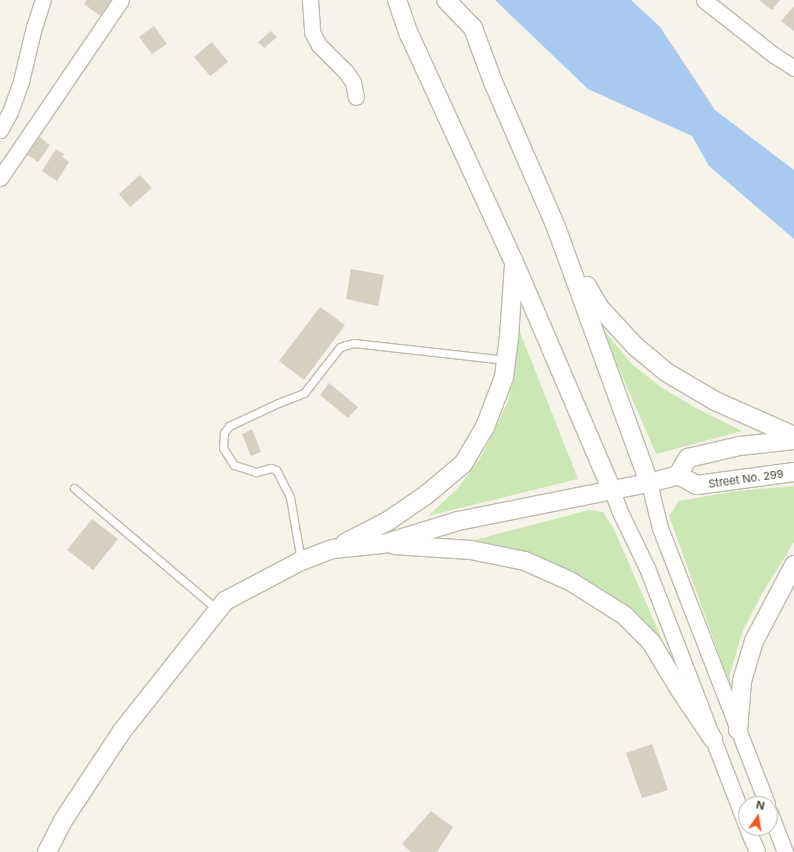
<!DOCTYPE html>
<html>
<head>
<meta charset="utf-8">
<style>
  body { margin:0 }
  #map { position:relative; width:794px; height:852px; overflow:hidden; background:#f5f3ea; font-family:Inter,sans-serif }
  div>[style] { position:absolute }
  .green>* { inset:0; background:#cbe8b4 }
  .water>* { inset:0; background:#a8caf0 }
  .building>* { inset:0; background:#d6d0c0 }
  .roads { filter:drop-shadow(1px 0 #c0bcad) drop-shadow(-1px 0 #c0bcad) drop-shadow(0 1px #c0bcad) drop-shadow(0 -1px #c0bcad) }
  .service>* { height:7px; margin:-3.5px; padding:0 3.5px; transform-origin:3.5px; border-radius:3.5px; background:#fff }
  .minor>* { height:15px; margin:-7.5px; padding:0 7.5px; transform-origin:7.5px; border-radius:7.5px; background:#fff }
  .tertiary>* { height:18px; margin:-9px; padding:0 9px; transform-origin:9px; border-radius:9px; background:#fff }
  span { translate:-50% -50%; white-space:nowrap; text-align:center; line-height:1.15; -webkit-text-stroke:4px #fff; paint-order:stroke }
  .street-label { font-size:11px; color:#494438 }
  .north { position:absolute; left:738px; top:796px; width:40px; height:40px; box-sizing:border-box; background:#fff; border:1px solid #b6b4af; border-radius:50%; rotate:13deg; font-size:11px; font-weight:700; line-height:16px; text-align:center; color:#494438 }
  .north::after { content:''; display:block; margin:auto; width:14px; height:18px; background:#f65920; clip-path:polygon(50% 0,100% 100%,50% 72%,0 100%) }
</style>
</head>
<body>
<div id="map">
  <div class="green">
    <div style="clip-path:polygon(518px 327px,578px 479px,428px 516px,458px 488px,479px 460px,493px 434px,508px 401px,515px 370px)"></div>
    <div style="clip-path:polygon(601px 327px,632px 364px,662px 388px,698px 409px,742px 431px,656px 454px)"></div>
    <div style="clip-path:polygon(794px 486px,794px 542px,762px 594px,743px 630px,730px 674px,730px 685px,669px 516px,679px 501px,736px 491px)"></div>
    <div style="clip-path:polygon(589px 510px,603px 512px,614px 529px,670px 658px,616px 603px,455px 545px)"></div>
  </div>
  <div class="water">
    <div style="clip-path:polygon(495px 0,631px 0,660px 27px,715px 110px,794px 170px,794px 239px,709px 166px,692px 136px,588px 89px)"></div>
  </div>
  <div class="building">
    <div style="clip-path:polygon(87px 0,116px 0,103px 18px,84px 4px)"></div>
    <div style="clip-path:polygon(759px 0,780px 0,772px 10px)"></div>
    <div style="clip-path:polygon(794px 6px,794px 31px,781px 21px)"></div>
    <div style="clip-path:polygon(154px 26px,167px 44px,152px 54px,139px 37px)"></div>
    <div style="clip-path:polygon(271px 31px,277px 37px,264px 48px,258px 42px)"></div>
    <div style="clip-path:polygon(212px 42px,228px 62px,210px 76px,194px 57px)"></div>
    <div style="clip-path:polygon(37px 135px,50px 145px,38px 162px,25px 153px)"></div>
    <div style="clip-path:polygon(56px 149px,64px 154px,62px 157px,69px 162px,57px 181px,42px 171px)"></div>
    <div style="clip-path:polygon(140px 175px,152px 188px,130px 207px,119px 194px)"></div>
    <div style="clip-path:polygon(351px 269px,384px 275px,378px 306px,346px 299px)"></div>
    <div style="clip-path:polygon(320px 307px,345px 325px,304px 380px,279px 361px)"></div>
    <div style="clip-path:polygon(329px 383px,358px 407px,348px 418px,320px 395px)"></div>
    <div style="clip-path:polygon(252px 429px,261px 452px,251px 456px,242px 434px)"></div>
    <div style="clip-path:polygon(92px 519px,118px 539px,93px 570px,67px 550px)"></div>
    <div style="clip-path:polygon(652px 744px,668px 790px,642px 798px,626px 753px)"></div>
    <div style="clip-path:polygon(431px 811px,453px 827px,437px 852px,411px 852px,402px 844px)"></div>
  </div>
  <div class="roads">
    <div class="service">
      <div style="left:74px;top:488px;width:189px;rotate:40.3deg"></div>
      <div style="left:301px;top:561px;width:65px;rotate:-99.8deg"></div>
      <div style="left:290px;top:497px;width:30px;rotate:-117deg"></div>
      <div style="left:276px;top:470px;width:5px;rotate:-158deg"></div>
      <div style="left:271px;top:468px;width:16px;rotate:165deg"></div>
      <div style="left:256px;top:472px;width:23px;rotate:-162deg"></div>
      <div style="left:234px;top:465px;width:20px;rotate:-123deg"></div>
      <div style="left:223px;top:448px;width:15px;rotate:-86deg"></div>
      <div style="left:224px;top:433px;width:9px;rotate:-54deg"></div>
      <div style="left:229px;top:426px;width:54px;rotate:-25.1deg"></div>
      <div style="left:278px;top:403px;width:28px;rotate:-21deg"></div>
      <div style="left:304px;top:393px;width:58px;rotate:-52deg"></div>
      <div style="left:340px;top:347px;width:6px;rotate:-18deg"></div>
      <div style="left:346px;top:345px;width:8px;rotate:-14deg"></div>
      <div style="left:354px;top:343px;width:153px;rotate:6.4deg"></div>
    </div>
    <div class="minor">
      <div style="left:310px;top:0;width:32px;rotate:86deg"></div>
      <div style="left:312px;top:32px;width:15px;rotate:62deg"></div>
      <div style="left:319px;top:45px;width:38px;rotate:45deg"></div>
      <div style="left:346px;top:72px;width:12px;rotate:55deg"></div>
      <div style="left:353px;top:82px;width:15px;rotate:79deg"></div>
      <div style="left:704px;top:0;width:89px;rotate:38.2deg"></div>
      <div style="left:774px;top:55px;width:24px;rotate:33deg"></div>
      <div style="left:0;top:130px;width:21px;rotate:-61deg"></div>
      <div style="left:10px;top:112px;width:33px;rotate:-70deg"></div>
      <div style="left:21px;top:81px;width:56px;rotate:-76.5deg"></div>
      <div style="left:34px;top:27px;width:28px;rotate:-72deg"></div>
      <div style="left:0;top:178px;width:215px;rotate:-55.8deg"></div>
      <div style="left:649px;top:483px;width:46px;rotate:76.3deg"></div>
      <div style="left:660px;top:528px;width:296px;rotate:68.8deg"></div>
      <div style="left:612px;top:491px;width:22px;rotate:69deg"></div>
      <div style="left:620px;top:512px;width:62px;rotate:64.3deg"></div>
      <div style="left:647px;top:568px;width:274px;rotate:68.9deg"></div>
      <div style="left:770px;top:813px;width:42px;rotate:69deg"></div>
      <div style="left:747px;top:828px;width:26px;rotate:67deg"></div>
    </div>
    <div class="tertiary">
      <div style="left:397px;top:0;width:36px;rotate:71deg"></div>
      <div style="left:409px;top:34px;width:251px;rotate:65.3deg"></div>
      <div style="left:514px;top:262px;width:249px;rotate:66.8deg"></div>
      <div style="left:446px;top:0;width:39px;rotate:46deg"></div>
      <div style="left:473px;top:28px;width:58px;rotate:69.7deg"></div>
      <div style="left:493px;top:82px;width:158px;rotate:66.5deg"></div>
      <div style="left:556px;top:227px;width:272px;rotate:70deg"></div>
      <div style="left:587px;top:286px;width:24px;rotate:60deg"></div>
      <div style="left:599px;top:307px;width:53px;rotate:47.3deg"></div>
      <div style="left:635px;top:346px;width:40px;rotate:40deg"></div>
      <div style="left:666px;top:372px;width:57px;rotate:30.6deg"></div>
      <div style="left:715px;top:401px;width:86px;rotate:23.9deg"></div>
      <div style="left:678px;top:475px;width:21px;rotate:28deg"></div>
      <div style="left:697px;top:485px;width:98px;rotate:-7.6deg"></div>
      <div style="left:345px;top:543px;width:48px;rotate:-27.1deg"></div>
      <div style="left:388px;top:521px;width:46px;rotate:-34.4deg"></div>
      <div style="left:426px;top:495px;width:48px;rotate:-40deg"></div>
      <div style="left:463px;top:464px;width:43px;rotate:-59.3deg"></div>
      <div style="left:485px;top:427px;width:53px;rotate:-69.2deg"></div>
      <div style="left:504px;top:377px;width:40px;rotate:-82.9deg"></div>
      <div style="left:509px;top:337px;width:72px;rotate:-86deg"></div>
      <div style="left:394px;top:545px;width:77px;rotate:3.7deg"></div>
      <div style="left:471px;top:550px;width:55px;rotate:11.5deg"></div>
      <div style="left:525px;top:561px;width:49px;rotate:24deg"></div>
      <div style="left:570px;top:581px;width:64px;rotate:32.2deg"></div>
      <div style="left:624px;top:615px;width:38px;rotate:45deg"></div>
      <div style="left:651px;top:642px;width:56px;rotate:58.9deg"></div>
      <div style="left:680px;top:690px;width:59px;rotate:56deg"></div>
      <div style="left:738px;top:730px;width:49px;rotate:-85.3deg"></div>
      <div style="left:742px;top:681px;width:42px;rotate:-73.3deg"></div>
      <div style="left:754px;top:641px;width:86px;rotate:-62.2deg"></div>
      <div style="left:47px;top:852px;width:37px;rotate:-63deg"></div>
      <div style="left:64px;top:819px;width:105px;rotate:-56.6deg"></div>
      <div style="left:122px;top:731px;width:166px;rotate:-51.6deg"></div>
      <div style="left:225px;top:601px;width:86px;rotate:-27.8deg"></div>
      <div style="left:301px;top:561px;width:34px;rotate:-21deg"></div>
      <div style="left:333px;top:549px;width:50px;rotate:-5.7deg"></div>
      <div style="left:383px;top:544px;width:78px;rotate:-17deg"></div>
      <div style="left:458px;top:521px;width:195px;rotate:-11.3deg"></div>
      <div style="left:649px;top:483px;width:30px;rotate:-15deg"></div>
      <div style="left:678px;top:475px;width:20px;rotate:-60deg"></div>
      <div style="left:688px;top:458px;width:53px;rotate:-13deg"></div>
      <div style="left:740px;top:446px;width:54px;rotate:-6.3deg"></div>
    </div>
  </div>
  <div class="street-label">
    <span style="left:746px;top:479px;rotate:-8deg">Street No. 299</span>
  </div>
  <div class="north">N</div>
</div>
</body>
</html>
